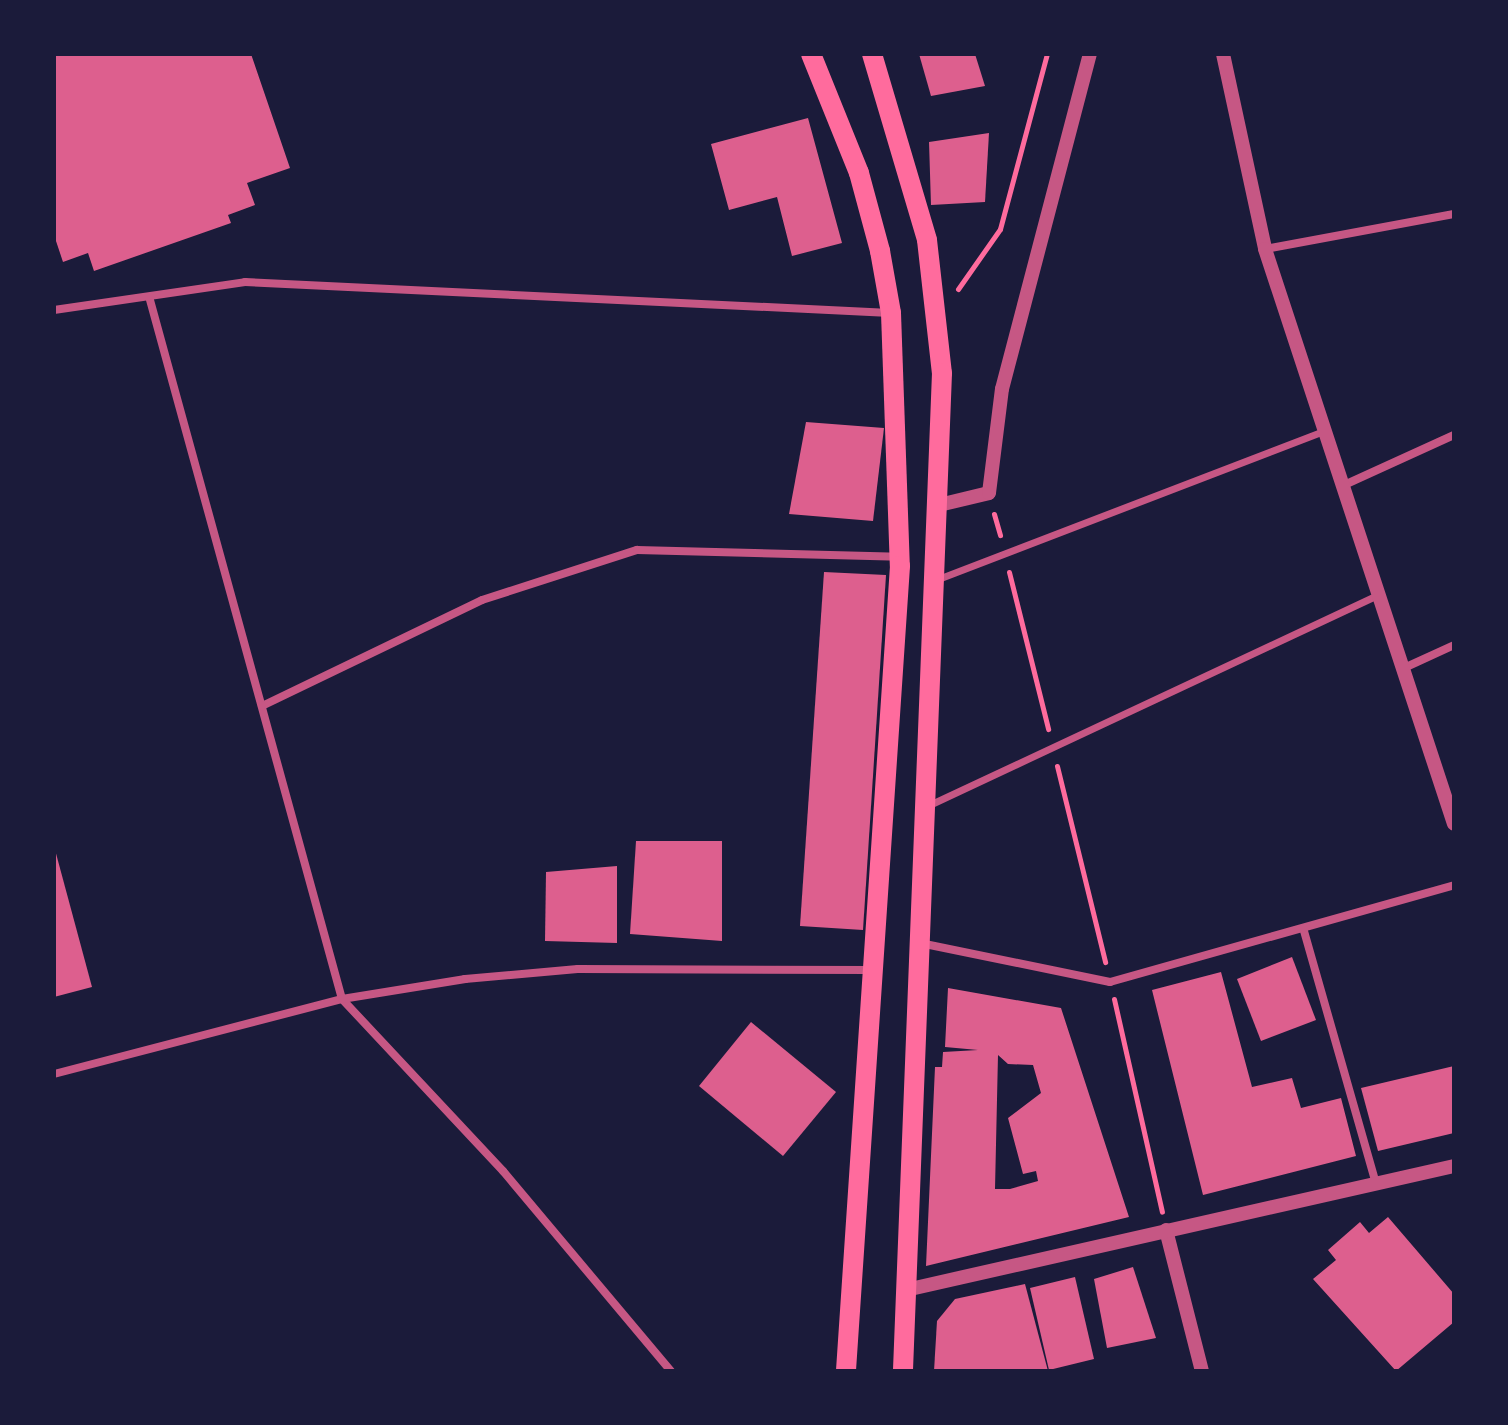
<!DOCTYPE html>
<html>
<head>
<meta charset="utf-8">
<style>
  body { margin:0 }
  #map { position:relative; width:1508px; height:1425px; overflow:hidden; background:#1b1b3a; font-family:"Work Sans",sans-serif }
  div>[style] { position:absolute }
  .building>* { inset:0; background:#dd5f8e }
  .path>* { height:5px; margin:-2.5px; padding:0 2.5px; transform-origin:2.5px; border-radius:2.5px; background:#ff6b9d }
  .pedestrian>* { height:7px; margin:-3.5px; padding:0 3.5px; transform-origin:3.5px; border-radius:3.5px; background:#c65784 }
  .minor>* { height:8px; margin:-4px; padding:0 4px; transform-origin:4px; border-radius:4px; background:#c65784 }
  .tertiary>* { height:14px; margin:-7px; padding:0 7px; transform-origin:7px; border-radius:7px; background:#c65784 }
  .primary>* { height:20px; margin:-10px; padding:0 10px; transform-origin:10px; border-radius:10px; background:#ff6b9d }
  span { translate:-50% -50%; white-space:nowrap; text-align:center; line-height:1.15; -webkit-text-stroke:7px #1b1b3a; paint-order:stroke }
  .frame { position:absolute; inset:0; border:56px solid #1b1b3a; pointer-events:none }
</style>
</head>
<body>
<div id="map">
  <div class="building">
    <div style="clip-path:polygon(54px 54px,251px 54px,290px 168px,247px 183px,255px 205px,228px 215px,231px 223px,94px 271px,88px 253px,63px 262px,54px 235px)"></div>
    <div style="clip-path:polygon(919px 54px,975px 54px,985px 86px,931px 96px)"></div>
    <div style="clip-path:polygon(808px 118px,842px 243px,792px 256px,777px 197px,729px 210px,711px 144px)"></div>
    <div style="clip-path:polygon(989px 133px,985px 202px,931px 205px,929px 142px)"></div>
    <div style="clip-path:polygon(806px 422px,884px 428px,873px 521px,789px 514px)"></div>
    <div style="clip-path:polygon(824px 572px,886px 575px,863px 930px,800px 926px)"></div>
    <div style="clip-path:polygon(636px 841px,722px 841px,722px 941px,630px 934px)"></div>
    <div style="clip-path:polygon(54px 846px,92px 987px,54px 997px)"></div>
    <div style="clip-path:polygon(617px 866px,617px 943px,545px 941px,546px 872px)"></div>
    <div style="clip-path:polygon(1292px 957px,1316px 1020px,1261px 1041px,1237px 979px)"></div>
    <div style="clip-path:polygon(1221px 972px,1252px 1087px,1292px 1078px,1301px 1108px,1341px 1098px,1356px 1156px,1203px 1195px,1152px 990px)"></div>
    <div style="clip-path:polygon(evenodd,948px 988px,1061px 1008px,1129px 1217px,926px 1266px,935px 1067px,942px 1067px,943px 1052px,978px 1050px,945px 1047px,948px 988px,998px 1055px,1008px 1064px,1033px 1065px,1041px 1093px,1008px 1118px,1023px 1174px,1036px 1171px,1038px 1181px,1010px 1189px,995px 1189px,998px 1055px)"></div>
    <div style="clip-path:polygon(751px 1022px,836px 1092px,783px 1156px,699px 1086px)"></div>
    <div style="clip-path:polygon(1454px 1066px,1454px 1133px,1378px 1151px,1361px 1088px)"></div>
    <div style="clip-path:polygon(1388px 1217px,1454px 1294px,1454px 1322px,1396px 1371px,1313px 1279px,1336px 1260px,1328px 1250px,1360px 1222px,1369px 1233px)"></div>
    <div style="clip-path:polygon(1133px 1267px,1156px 1338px,1107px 1348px,1094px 1279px)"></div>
    <div style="clip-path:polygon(1075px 1277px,1094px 1359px,1049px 1370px,1030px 1288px)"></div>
    <div style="clip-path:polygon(1025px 1284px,1048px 1371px,934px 1371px,937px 1321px,955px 1299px)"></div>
  </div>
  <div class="path">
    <div style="left:958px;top:289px;width:73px;rotate:-55deg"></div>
    <div style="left:1000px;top:229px;width:181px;rotate:-75deg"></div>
    <div style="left:994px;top:514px;width:22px;rotate:74deg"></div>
    <div style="left:1009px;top:572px;width:162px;rotate:76deg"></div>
    <div style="left:1057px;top:766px;width:202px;rotate:76.2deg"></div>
    <div style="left:1114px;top:999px;width:218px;rotate:77.3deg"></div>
  </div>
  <div class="pedestrian">
    <div style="left:938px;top:579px;width:413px;rotate:-21deg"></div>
    <div style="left:927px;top:806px;width:498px;rotate:-25.1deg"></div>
  </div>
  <div class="minor">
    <div style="left:1265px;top:249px;width:192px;rotate:-10.5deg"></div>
    <div style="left:150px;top:300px;width:725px;rotate:74.64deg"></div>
    <div style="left:342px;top:999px;width:236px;rotate:46.9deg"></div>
    <div style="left:503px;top:1171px;width:261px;rotate:50deg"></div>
    <div style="left:54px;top:310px;width:193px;rotate:-8.3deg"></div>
    <div style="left:245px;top:282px;width:646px;rotate:2.75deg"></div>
    <div style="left:1342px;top:486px;width:123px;rotate:-24.5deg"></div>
    <div style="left:1404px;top:668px;width:55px;rotate:-24.7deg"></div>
    <div style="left:262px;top:706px;width:244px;rotate:-25.7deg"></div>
    <div style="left:482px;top:600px;width:163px;rotate:-17.9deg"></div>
    <div style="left:637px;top:550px;width:262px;rotate:1.5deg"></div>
    <div style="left:1304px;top:931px;width:263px;rotate:74.1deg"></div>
    <div style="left:920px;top:943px;width:194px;rotate:11.6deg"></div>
    <div style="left:1110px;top:982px;width:357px;rotate:-15.7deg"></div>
    <div style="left:54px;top:1074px;width:298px;rotate:-14.6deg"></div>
    <div style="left:342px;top:999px;width:125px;rotate:-9.2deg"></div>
    <div style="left:465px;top:979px;width:113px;rotate:-5.1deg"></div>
    <div style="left:578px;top:969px;width:295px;rotate:0.2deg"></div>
  </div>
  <div class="tertiary">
    <div style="left:1223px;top:54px;width:199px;rotate:77.8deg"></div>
    <div style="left:1265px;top:249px;width:605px;rotate:71.8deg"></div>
    <div style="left:939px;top:505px;width:51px;rotate:-13.5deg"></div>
    <div style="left:989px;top:493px;width:105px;rotate:-82.9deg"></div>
    <div style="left:1002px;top:389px;width:346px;rotate:-75.3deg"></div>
    <div style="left:1166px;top:1230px;width:146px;rotate:75.7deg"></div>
    <div style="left:906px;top:1290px;width:562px;rotate:-12.75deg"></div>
  </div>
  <div class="primary">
    <div style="left:811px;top:54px;width:128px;rotate:68deg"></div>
    <div style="left:859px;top:173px;width:81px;rotate:74.9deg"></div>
    <div style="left:880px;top:251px;width:63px;rotate:79.9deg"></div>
    <div style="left:891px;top:313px;width:253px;rotate:88deg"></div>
    <div style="left:900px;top:566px;width:807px;rotate:93.84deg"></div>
    <div style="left:872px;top:54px;width:194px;rotate:73.5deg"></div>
    <div style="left:927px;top:240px;width:134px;rotate:83.6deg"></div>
    <div style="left:942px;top:373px;width:999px;rotate:92.24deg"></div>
  </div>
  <div class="frame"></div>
</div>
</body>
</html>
